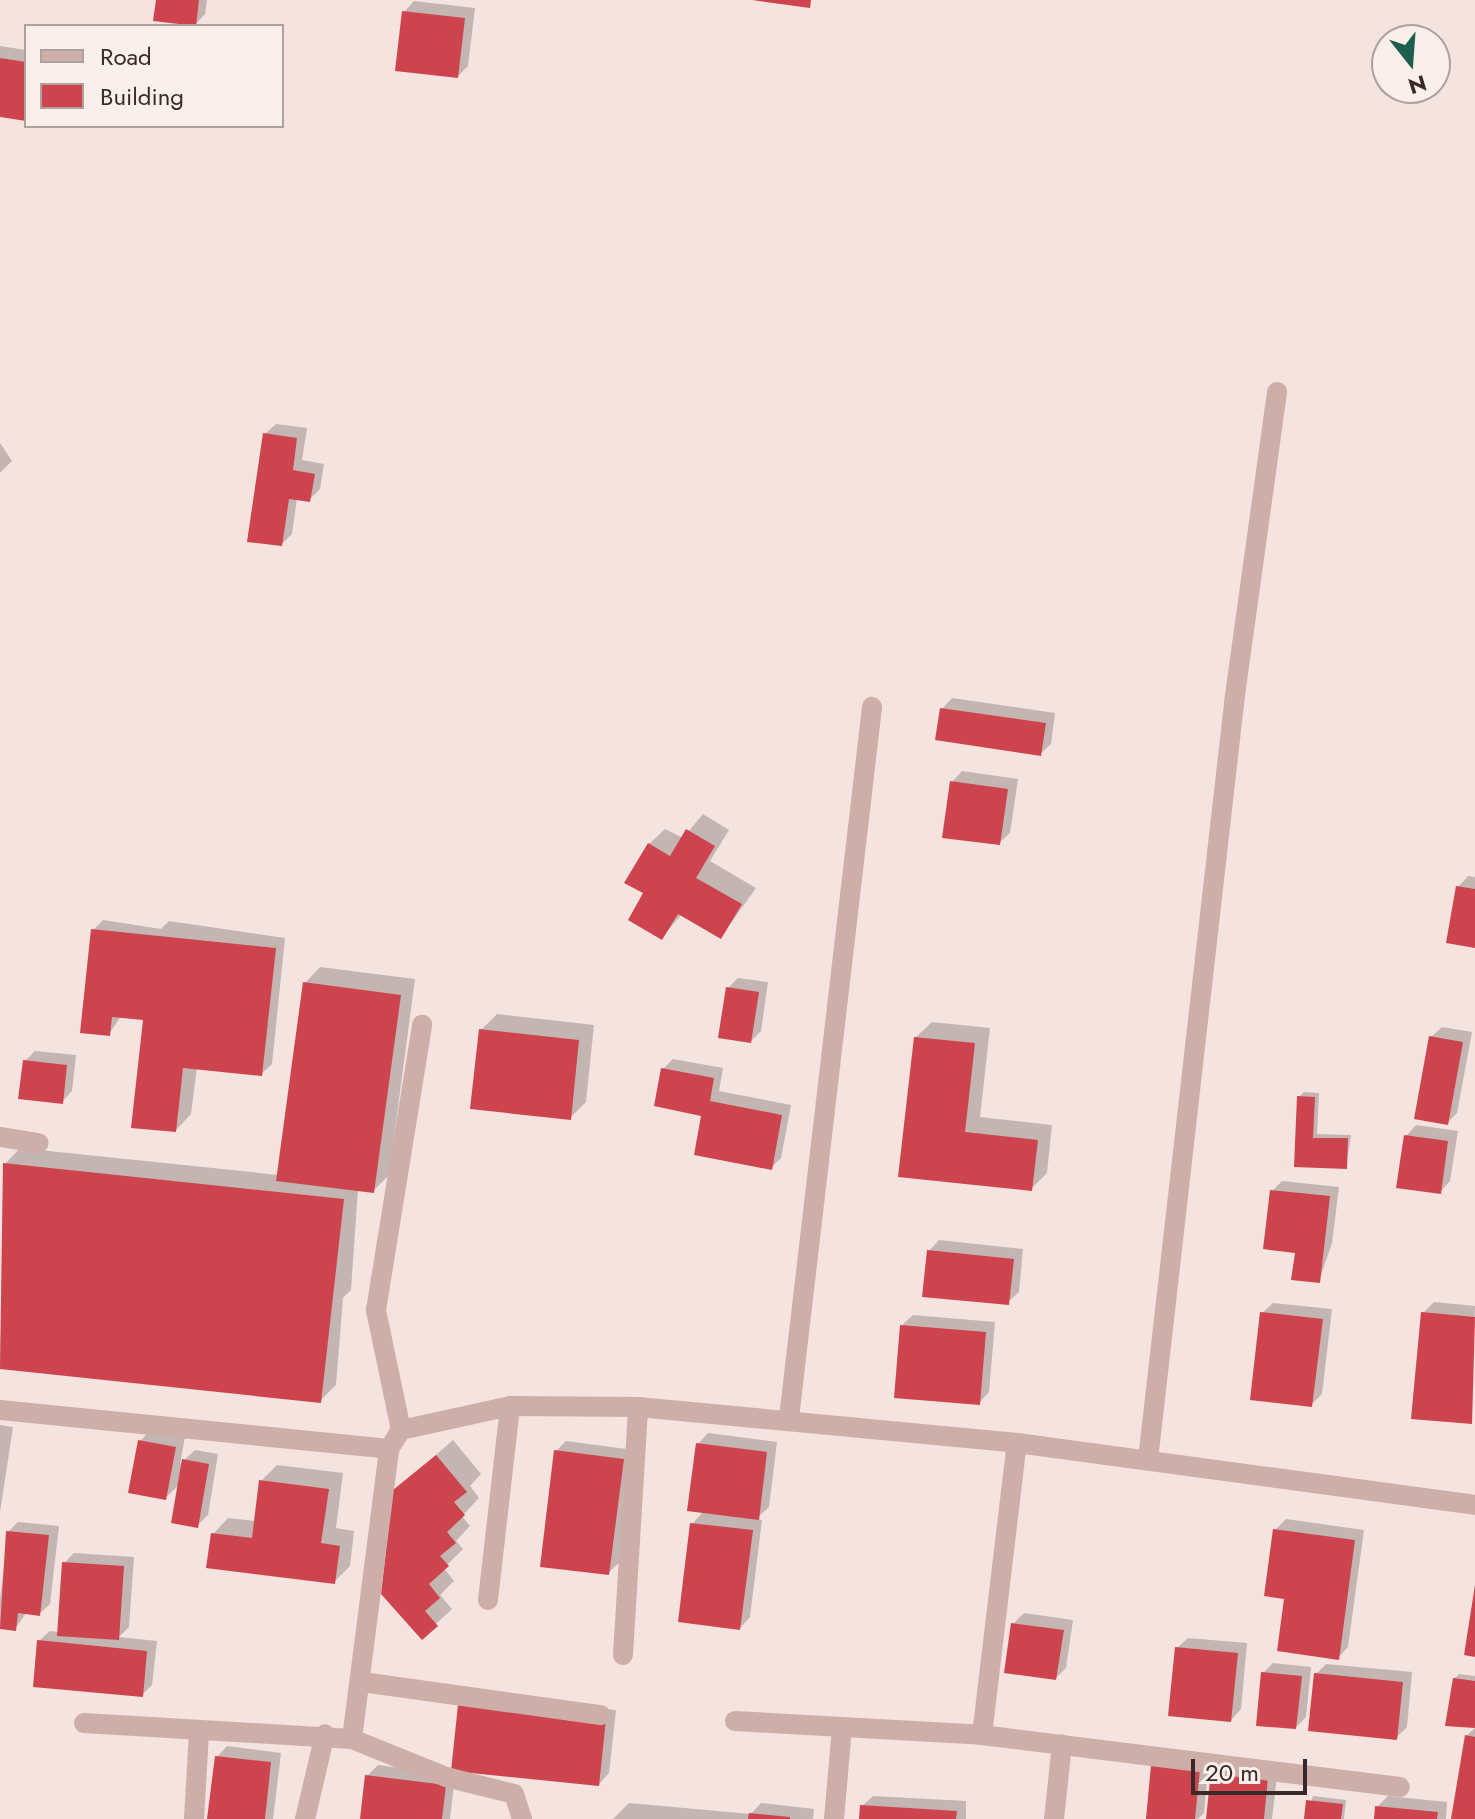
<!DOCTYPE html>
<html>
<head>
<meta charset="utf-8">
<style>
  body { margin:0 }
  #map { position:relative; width:1475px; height:1819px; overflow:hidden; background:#f4e3de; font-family:Jost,sans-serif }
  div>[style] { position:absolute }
  .shadow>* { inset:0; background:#0003 }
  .building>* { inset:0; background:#cd444e }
  .minor>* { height:20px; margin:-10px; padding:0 10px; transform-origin:10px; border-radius:10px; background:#cdaea9 }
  span { translate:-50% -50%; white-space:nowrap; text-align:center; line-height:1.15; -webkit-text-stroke:8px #fbefeb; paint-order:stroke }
  .legend { position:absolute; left:24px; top:24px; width:260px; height:104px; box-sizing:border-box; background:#fbefeb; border:2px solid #aea09d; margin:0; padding:10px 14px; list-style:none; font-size:24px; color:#3a2929 }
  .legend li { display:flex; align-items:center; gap:16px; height:40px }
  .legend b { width:40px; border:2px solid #aea09d }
  .north { position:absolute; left:1371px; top:24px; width:80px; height:80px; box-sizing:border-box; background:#fbefeb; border:2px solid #aea09d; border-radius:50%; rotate:163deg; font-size:22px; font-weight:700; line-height:32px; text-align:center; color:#3a2929 }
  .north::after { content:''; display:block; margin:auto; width:28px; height:36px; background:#1c5f4e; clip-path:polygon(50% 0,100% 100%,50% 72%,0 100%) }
  .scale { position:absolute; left:1191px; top:1759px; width:116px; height:36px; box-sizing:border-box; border:4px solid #3a2929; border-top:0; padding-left:10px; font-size:24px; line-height:28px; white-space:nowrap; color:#3a2929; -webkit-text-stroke:6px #fbefeb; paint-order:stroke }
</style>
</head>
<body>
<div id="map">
  <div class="shadow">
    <div style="clip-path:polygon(158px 0,207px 0,205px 14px,195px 25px)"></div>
    <div style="clip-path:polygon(414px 1px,475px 8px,468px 66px,458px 76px,404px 12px)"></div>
    <div style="clip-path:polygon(0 46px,26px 50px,26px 119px,0 115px)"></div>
    <div style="clip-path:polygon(276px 424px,307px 428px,302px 460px,324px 464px,320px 489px,309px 500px,297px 498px,292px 534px,282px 544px,265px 434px)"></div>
    <div style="clip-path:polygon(0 443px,12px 461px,0 473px)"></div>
    <div style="clip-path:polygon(952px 698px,1055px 713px,1051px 744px,1040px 754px,942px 709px)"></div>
    <div style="clip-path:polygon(962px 771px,1018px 779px,1010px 833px,999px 843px,952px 782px)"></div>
    <div style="clip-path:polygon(703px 814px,729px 830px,710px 861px,756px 888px,721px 937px,682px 914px,662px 937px,646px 892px,649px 844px,665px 829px,683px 838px)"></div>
    <div style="clip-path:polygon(1468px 876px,1475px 877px,1475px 946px,1458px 887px)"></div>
    <div style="clip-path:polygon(103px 920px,161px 929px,169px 921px,285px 938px,272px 1064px,261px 1074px,197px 1067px,191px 1114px,176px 1130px,145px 1018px,121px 1016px,109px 1034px,93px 930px)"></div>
    <div style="clip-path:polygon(320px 967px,415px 979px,389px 1175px,373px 1191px,358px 1189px,351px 1290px,343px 1298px,336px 1385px,320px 1401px,0 1367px,5px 1164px,20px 1148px,279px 1175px,305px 983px)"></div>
    <div style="clip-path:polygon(738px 978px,768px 982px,761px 1031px,751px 1041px,728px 988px)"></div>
    <div style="clip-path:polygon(497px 1014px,594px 1025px,586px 1102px,570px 1118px,481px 1030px)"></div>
    <div style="clip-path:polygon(932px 1022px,990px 1028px,980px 1117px,1052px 1125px,1047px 1173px,1031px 1189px,901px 1175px,916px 1037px)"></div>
    <div style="clip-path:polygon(1442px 1027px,1472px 1032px,1457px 1113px,1447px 1123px,1431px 1037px)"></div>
    <div style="clip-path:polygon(35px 1051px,76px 1055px,72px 1091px,62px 1102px,25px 1061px)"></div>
    <div style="clip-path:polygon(673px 1059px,723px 1068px,719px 1091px,791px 1105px,781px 1158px,771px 1168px,663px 1069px)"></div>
    <div style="clip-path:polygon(1304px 1092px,1319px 1093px,1317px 1134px,1351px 1135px,1346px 1167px,1296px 1165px,1299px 1097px)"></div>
    <div style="clip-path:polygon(1416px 1125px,1458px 1131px,1450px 1181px,1440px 1192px,1406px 1136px)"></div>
    <div style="clip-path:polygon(1282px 1181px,1339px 1187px,1332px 1243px,1319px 1281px,1296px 1254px,1272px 1191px)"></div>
    <div style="clip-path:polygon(939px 1240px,1023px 1249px,1019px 1292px,1008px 1302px,929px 1251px)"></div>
    <div style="clip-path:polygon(1434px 1302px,1475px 1306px,1471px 1422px,1423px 1313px)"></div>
    <div style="clip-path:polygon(1273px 1303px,1332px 1309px,1322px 1394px,1311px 1405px,1262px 1313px)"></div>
    <div style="clip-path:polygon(913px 1315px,995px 1322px,989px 1392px,979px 1403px,902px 1325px)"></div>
    <div style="clip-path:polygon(0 1425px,13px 1427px,0 1512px)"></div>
    <div style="clip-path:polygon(150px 1431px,185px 1437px,180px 1464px,195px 1450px,218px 1454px,208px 1515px,197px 1526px,180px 1484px,165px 1498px,140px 1441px)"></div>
    <div style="clip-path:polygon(708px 1433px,777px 1442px,769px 1507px,756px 1519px,762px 1520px,750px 1617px,740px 1628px,692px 1524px,704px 1511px,698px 1444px)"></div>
    <div style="clip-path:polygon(453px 1440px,481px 1474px,470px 1486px,479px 1498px,462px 1516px,470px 1526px,456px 1541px,463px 1549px,444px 1568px,454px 1581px,440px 1595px,452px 1609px,422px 1637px,395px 1491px)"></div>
    <div style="clip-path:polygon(566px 1441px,634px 1450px,619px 1563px,608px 1573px,556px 1451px)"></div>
    <div style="clip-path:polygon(277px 1465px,343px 1473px,336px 1528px,354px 1531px,350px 1566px,334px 1582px,213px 1534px,228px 1518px,256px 1521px,261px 1481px)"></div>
    <div style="clip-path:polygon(1286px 1519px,1364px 1530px,1348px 1647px,1338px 1658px,1286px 1598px,1275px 1530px)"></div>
    <div style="clip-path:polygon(18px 1522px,59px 1526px,50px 1604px,39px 1614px,27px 1612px,15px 1629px,0 1627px,0 1599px,8px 1532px)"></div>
    <div style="clip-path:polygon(74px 1553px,134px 1557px,129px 1627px,119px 1637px,157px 1641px,152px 1685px,142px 1695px,39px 1641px,50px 1631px,59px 1632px,64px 1563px)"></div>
    <div style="clip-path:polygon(1024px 1613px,1073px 1620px,1066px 1668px,1056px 1678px,1013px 1624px)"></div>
    <div style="clip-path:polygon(1188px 1638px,1247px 1643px,1241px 1709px,1231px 1720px,1177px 1648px)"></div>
    <div style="clip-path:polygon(1273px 1663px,1311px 1667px,1306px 1717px,1296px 1727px,1263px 1673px)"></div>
    <div style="clip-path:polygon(1326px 1664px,1412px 1672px,1407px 1727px,1396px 1738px,1316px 1674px)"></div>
    <div style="clip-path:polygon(1459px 1674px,1475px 1676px,1475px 1726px,1454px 1679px)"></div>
    <div style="clip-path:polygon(471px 1695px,616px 1710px,609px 1773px,599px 1784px)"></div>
    <div style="clip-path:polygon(1475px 1728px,1475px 1819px,1453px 1819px,1466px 1736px)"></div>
    <div style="clip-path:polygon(227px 1746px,281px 1753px,273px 1819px,209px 1819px,217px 1757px)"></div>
    <div style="clip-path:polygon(1209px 1760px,1204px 1813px,1198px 1819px,1148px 1819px)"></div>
    <div style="clip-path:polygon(378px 1765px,455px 1775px,450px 1819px,362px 1819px,367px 1776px)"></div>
    <div style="clip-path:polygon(1278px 1767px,1272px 1819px,1208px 1819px)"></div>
    <div style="clip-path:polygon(873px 1796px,966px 1801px,966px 1819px,861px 1819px,862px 1806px)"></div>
    <div style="clip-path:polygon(1313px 1796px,1346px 1800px,1344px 1819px,1306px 1819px)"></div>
    <div style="clip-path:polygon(1388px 1796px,1447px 1802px,1446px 1819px,1376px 1819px,1377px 1807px)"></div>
    <div style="clip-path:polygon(629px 1803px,751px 1814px,761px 1803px,814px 1809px,813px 1819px,613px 1819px)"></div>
  </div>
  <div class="building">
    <div style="clip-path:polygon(156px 0,199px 0,196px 26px,153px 21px)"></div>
    <div style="clip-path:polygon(752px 0,811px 0,810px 8px)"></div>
    <div style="clip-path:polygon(402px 11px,465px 18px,458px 78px,395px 71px)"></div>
    <div style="clip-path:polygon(0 58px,26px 62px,26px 121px,0 117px)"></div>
    <div style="clip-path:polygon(263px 433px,297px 438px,293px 470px,315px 474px,310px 502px,289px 499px,282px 546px,247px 542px)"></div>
    <div style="clip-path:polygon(940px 708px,1046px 723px,1041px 756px,935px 740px)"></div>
    <div style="clip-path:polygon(950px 781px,1008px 789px,1000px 845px,942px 838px)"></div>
    <div style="clip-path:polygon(686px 829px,715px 846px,696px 878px,742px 904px,721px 939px,678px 914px,662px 940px,628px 920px,643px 893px,624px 883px,648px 843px,670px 856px)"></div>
    <div style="clip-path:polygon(1456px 886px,1475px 889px,1475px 948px,1446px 943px)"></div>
    <div style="clip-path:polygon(91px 929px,276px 948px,262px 1076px,183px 1068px,176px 1132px,131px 1128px,143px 1020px,112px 1017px,110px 1036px,80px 1033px)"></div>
    <div style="clip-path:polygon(303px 982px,401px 995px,374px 1193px,276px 1181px)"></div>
    <div style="clip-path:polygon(726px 987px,759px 992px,751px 1043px,718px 1038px)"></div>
    <div style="clip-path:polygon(479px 1029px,579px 1040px,571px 1120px,470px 1109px)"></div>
    <div style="clip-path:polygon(1429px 1036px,1463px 1042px,1448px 1125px,1414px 1119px)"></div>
    <div style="clip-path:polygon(914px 1037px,975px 1043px,965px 1132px,1038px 1140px,1032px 1191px,898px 1177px)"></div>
    <div style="clip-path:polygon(23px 1060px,67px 1065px,63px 1104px,18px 1099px)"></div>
    <div style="clip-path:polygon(661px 1068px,714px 1078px,710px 1101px,782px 1115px,772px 1170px,694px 1155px,701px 1116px,654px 1106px)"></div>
    <div style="clip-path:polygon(1297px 1096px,1315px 1097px,1313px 1138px,1348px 1138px,1347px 1169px,1294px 1167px)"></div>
    <div style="clip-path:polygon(1404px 1135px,1448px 1141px,1441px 1194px,1396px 1188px)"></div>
    <div style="clip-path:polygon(3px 1163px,344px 1199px,321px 1403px,0 1369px)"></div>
    <div style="clip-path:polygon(1270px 1190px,1330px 1196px,1320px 1283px,1291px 1280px,1295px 1253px,1263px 1249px)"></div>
    <div style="clip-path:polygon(927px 1250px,1014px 1259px,1009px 1305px,922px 1297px)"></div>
    <div style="clip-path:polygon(1260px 1312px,1323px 1319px,1312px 1407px,1250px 1400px)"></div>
    <div style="clip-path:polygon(1421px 1312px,1475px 1317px,1472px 1424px,1411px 1419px)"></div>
    <div style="clip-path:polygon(900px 1325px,986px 1332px,980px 1405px,894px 1398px)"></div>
    <div style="clip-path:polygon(138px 1440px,176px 1447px,166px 1500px,128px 1493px)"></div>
    <div style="clip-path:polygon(696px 1443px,767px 1452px,759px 1520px,687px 1511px)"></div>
    <div style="clip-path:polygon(554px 1450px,624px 1459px,609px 1575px,540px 1567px)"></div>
    <div style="clip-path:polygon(436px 1455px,467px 1492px,454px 1502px,465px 1515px,447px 1532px,456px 1543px,440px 1556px,449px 1566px,429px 1584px,440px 1598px,425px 1611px,438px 1626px,422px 1640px,381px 1594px,393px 1490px)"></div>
    <div style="clip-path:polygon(182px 1459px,209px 1464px,198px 1528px,171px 1523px)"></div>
    <div style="clip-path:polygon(259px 1480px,329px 1489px,321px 1543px,340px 1546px,335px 1584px,206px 1568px,211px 1533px,252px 1538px)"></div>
    <div style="clip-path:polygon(690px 1523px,753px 1530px,740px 1630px,678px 1622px)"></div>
    <div style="clip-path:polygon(1273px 1529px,1355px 1540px,1339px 1660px,1277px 1651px,1284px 1599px,1264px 1596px)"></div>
    <div style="clip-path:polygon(6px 1531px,49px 1535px,40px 1616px,18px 1613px,16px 1631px,0 1629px)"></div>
    <div style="clip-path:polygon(62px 1562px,124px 1566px,119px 1640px,57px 1636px)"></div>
    <div style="clip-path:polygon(1475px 1585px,1475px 1657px,1464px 1655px)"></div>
    <div style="clip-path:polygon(1011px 1623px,1064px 1630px,1056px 1680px,1004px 1673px)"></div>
    <div style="clip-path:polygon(37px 1640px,147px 1651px,143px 1697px,33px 1687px)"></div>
    <div style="clip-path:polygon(1175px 1647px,1238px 1653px,1231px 1722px,1168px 1716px)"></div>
    <div style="clip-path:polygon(1261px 1672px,1302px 1676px,1296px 1729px,1256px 1726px)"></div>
    <div style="clip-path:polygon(1314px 1673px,1403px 1682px,1397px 1740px,1308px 1731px)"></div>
    <div style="clip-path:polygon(1453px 1678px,1475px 1681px,1475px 1728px,1445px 1726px)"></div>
    <div style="clip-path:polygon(458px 1705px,606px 1719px,599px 1786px,451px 1771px)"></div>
    <div style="clip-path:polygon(1465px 1735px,1475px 1737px,1475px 1819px,1451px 1819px)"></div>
    <div style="clip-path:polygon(215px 1756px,271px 1762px,265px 1819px,207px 1819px)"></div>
    <div style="clip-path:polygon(1151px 1765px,1200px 1769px,1195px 1819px,1146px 1819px)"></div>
    <div style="clip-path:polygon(1211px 1771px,1268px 1777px,1264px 1819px,1206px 1819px)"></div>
    <div style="clip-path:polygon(365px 1775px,446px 1785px,442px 1819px,360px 1819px)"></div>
    <div style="clip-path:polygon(1306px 1800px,1343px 1804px,1341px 1819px,1304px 1819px)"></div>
    <div style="clip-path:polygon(860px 1805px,957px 1811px,956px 1819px,859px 1819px)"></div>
    <div style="clip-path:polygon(1375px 1806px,1438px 1812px,1437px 1819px,1374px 1819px)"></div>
    <div style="clip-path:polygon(749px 1813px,790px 1817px,790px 1819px,748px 1819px)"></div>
  </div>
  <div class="minor">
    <div style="left:0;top:1137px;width:39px;rotate:9deg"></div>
    <div style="left:0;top:1410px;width:391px;rotate:5.7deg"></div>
    <div style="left:389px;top:1449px;width:22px;rotate:-58deg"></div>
    <div style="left:401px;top:1430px;width:112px;rotate:-12.4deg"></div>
    <div style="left:510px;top:1406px;width:128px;rotate:0.4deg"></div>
    <div style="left:638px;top:1407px;width:381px;rotate:5.4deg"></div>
    <div style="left:1017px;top:1443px;width:462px;rotate:7.7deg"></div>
    <div style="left:789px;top:1418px;width:716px;rotate:-83.34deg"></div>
    <div style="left:401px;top:1430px;width:123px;rotate:-101.8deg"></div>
    <div style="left:376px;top:1310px;width:289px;rotate:-80.8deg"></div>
    <div style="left:1148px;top:1460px;width:770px;rotate:-83.51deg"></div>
    <div style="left:1235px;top:695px;width:306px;rotate:-82.1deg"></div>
    <div style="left:488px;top:1600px;width:195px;rotate:-83.5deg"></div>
    <div style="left:623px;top:1655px;width:248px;rotate:-86.5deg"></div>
    <div style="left:362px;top:1682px;width:241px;rotate:7.9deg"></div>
    <div style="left:735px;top:1721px;width:247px;rotate:3.2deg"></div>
    <div style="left:982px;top:1735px;width:421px;rotate:7.1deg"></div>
    <div style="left:84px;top:1723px;width:268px;rotate:3.4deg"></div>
    <div style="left:352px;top:1739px;width:101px;rotate:22deg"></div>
    <div style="left:446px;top:1777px;width:70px;rotate:14deg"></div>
    <div style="left:514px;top:1794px;width:26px;rotate:72deg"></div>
    <div style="left:982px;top:1735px;width:294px;rotate:-83.2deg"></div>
    <div style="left:352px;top:1739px;width:292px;rotate:-82.7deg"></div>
    <div style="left:194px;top:1819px;width:86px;rotate:-86.7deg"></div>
    <div style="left:305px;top:1819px;width:87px;rotate:-76.8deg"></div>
    <div style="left:834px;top:1819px;width:92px;rotate:-85deg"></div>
    <div style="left:1054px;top:1819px;width:75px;rotate:-83.9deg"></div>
  </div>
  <ul class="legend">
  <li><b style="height:10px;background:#cdaea9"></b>Road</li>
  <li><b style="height:22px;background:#cd444e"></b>Building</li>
  </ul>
  <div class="north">N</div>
  <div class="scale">20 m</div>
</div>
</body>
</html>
